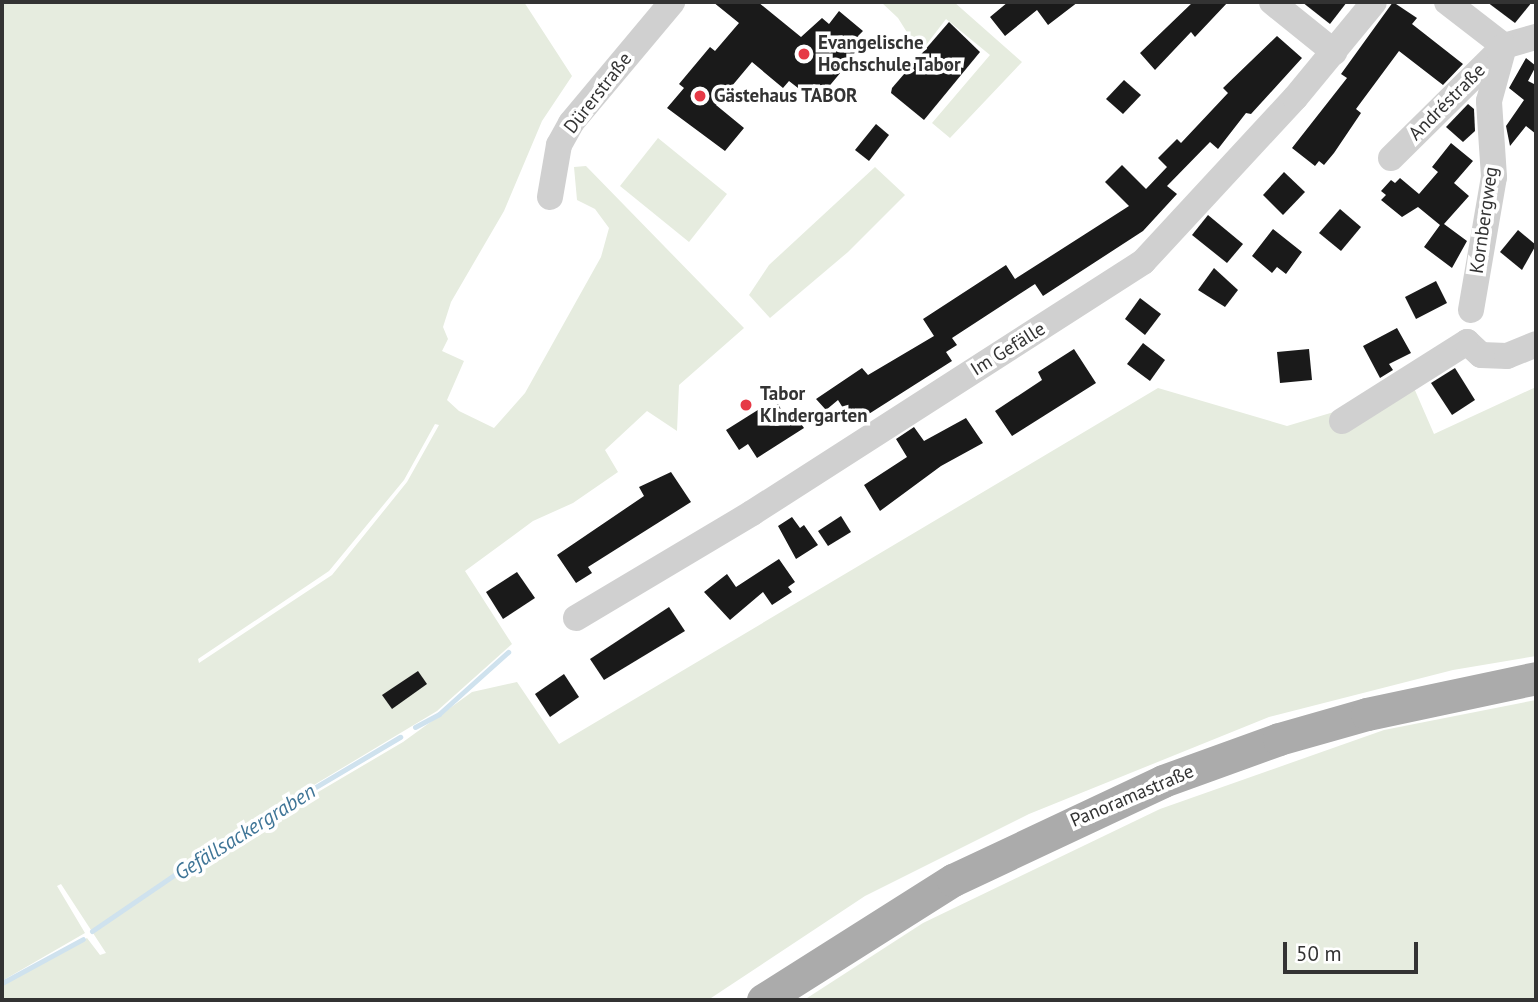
<!DOCTYPE html>
<html>
<head>
<meta charset="utf-8">
<style>
  body { margin:0 }
  #map { position:relative; width:1538px; height:1002px; overflow:hidden; background:#fff; font-family:"PT Sans",sans-serif }
  div>[style] { position:absolute }
  .green>* { inset:0; background:#e6ecdf }
  .stream>* { height:5px; margin:-2.5px; padding:0 2.5px; transform-origin:2.5px; border-radius:2.5px; background:#cfe2ee }
  .building>* { inset:0; background:#1a1a1a }
  .minor>* { height:26px; margin:-13px; padding:0 13px; transform-origin:13px; border-radius:13px; background:#d0d0d0 }
  .major>* { height:33px; margin:-16.5px; padding:0 16.5px; transform-origin:16.5px; border-radius:16.5px; background:#ababab }
  .dots>* { width:19px; height:19px; translate:-50% -50%; box-sizing:border-box; border:4px solid #fff; border-radius:50% }
  span { translate:-50% -50%; white-space:nowrap; text-align:center; line-height:1.15; -webkit-text-stroke:7px #fff; paint-order:stroke }
  .poi-label { font-size:19px; color:#333; font-weight:700 }
  .left { translate:0 -50%; text-align:left }
  .street-label { font-size:19px; color:#333 }
  .water-label { font-size:21px; color:#3f7597; font-style:italic }
  .frame { position:absolute; inset:0; border:4px solid #333; pointer-events:none }
  .scale { position:absolute; left:1283px; top:942px; width:135px; height:32px; box-sizing:border-box; border:4px solid #333; border-top:0; padding-left:9px; font-size:21px; line-height:24px; white-space:nowrap; color:#333; -webkit-text-stroke:5px #fff; paint-order:stroke }
</style>
</head>
<body>
<div id="map">
  <div class="green">
    <div style="clip-path:polygon(evenodd,2px 2px,524px 2px,572px 76px,542px 121px,504px 211px,451px 302px,443px 327px,448px 339px,442px 351px,464px 361px,447px 400px,459px 411px,494px 428px,525px 393px,601px 257px,609px 228px,595px 209px,577px 200px,574px 167px,586px 166px,744px 328px,679px 385px,677px 431px,647px 411px,605px 450px,618px 472px,573px 503px,533px 521px,465px 571px,512px 644px,437px 711px,196px 856px,196px 864px,403px 742px,472px 692px,517px 682px,559px 744px,1158px 388px,1287px 426px,1414px 388px,1434px 434px,1536px 387px,1536px 656px,1453px 670px,1269px 717px,1029px 814px,865px 896px,708px 1000px,2px 1000px,2px 985px,87px 938px,100px 955px,106px 953px,61px 884px,57px 886px,85px 933px,2px 981px,2px 2px,435px 424px,439px 425px,407px 482px,332px 575px,199px 663px,198px 659px,329px 571px,404px 480px,435px 424px)"></div>
    <div style="clip-path:polygon(881px 2px,954px 2px,1022px 62px,950px 138px,932px 123px,990px 55px,946px 19px,920px 53px,898px 18px)"></div>
    <div style="clip-path:polygon(658px 138px,727px 194px,689px 242px,620px 186px)"></div>
    <div style="clip-path:polygon(875px 167px,905px 195px,848px 252px,770px 318px,749px 295px,769px 265px)"></div>
    <div style="clip-path:polygon(1536px 700px,1536px 1000px,804px 1000px,923px 923px,1160px 809px,1384px 730px)"></div>
  </div>
  <div class="stream">
    <div style="left:415px;top:727px;width:27px;rotate:-28deg"></div>
    <div style="left:439px;top:714px;width:93px;rotate:-41.9deg"></div>
    <div style="left:92px;top:931px;width:153px;rotate:-34.3deg"></div>
    <div style="left:218px;top:845px;width:212px;rotate:-30.7deg"></div>
    <div style="left:2px;top:983px;width:92px;rotate:-28.5deg"></div>
  </div>
  <div class="building">
    <div style="clip-path:polygon(713px 2px,758px 2px,801px 37px,822px 18px,829px 24px,839px 11px,863px 31px,858px 36px,866px 42px,816px 102px,789px 81px,783px 88px,752px 62px,716px 105px,744px 128px,725px 151px,667px 108px,684px 88px,679px 84px,710px 47px,715px 51px,739px 23px)"></div>
    <div style="clip-path:polygon(1008px 2px,1078px 2px,1048px 25px,1037px 10px,1005px 36px,990px 17px)"></div>
    <div style="clip-path:polygon(1193px 2px,1228px 2px,1195px 37px,1191px 32px,1155px 70px,1140px 53px)"></div>
    <div style="clip-path:polygon(1302px 2px,1347px 2px,1330px 24px)"></div>
    <div style="clip-path:polygon(1393px 2px,1417px 18px,1412px 24px,1463px 64px,1443px 85px,1399px 51px,1356px 109px,1361px 113px,1334px 153px,1324px 165px,1319px 161px,1315px 166px,1292px 148px,1347px 78px,1341px 74px)"></div>
    <div style="clip-path:polygon(1487px 2px,1532px 2px,1515px 23px)"></div>
    <div style="clip-path:polygon(949px 22px,980px 52px,924px 120px,891px 93px,892px 88px)"></div>
    <div style="clip-path:polygon(1277px 36px,1302px 58px,1251px 114px,1246px 113px,1218px 149px,1210px 142px,1167px 186px,1177px 194px,1143px 231px,1043px 296px,1035px 284px,952px 338px,957px 345px,946px 352px,952px 361px,853px 424px,838px 400px,826px 410px,816px 399px,862px 368px,868px 375px,934px 336px,923px 319px,1006px 265px,1015px 279px,1129px 206px,1105px 182px,1122px 165px,1146px 189px,1167px 167px,1158px 158px,1177px 139px,1181px 143px,1228px 93px,1223px 88px)"></div>
    <div style="clip-path:polygon(1526px 58px,1536px 66px,1528px 81px,1536px 85px,1536px 134px,1526px 126px,1510px 146px,1506px 126px,1524px 100px,1509px 88px)"></div>
    <div style="clip-path:polygon(1124px 80px,1141px 95px,1123px 114px,1106px 99px)"></div>
    <div style="clip-path:polygon(1468px 104px,1474px 109px,1475px 131px,1463px 142px,1446px 127px)"></div>
    <div style="clip-path:polygon(876px 124px,889px 135px,869px 161px,855px 150px)"></div>
    <div style="clip-path:polygon(1451px 143px,1473px 161px,1454px 183px,1469px 196px,1444px 224px,1467px 241px,1452px 268px,1424px 247px,1440px 225px,1418px 207px,1402px 217px,1381px 200px,1386px 195px,1381px 191px,1391px 180px,1395px 183px,1400px 178px,1419px 194px,1438px 172px,1432px 167px)"></div>
    <div style="clip-path:polygon(1284px 172px,1305px 192px,1283px 215px,1263px 195px)"></div>
    <div style="clip-path:polygon(1340px 209px,1361px 227px,1341px 251px,1319px 233px)"></div>
    <div style="clip-path:polygon(1208px 215px,1243px 244px,1227px 263px,1192px 235px)"></div>
    <div style="clip-path:polygon(1273px 229px,1302px 252px,1286px 274px,1277px 267px,1272px 273px,1252px 256px)"></div>
    <div style="clip-path:polygon(1518px 230px,1536px 245px,1522px 270px,1500px 252px)"></div>
    <div style="clip-path:polygon(1214px 268px,1238px 290px,1225px 307px,1198px 290px)"></div>
    <div style="clip-path:polygon(1436px 281px,1447px 303px,1416px 319px,1405px 297px)"></div>
    <div style="clip-path:polygon(1140px 298px,1161px 314px,1145px 335px,1125px 319px)"></div>
    <div style="clip-path:polygon(1397px 328px,1411px 353px,1389px 364px,1393px 370px,1380px 378px,1363px 346px)"></div>
    <div style="clip-path:polygon(1143px 343px,1165px 360px,1150px 381px,1127px 364px)"></div>
    <div style="clip-path:polygon(1074px 349px,1096px 383px,1012px 436px,995px 411px,1042px 380px,1038px 372px)"></div>
    <div style="clip-path:polygon(1309px 349px,1312px 380px,1280px 383px,1277px 352px)"></div>
    <div style="clip-path:polygon(1455px 368px,1475px 400px,1452px 415px,1431px 383px)"></div>
    <div style="clip-path:polygon(778px 404px,785px 416px,793px 412px,804px 428px,757px 458px,748px 444px,739px 450px,726px 430px,761px 408px,764px 413px)"></div>
    <div style="clip-path:polygon(966px 418px,983px 443px,941px 466px,880px 511px,864px 485px,907px 457px,896px 439px,914px 427px,924px 441px)"></div>
    <div style="clip-path:polygon(671px 472px,691px 502px,588px 567px,592px 573px,576px 583px,557px 555px,644px 496px,639px 487px)"></div>
    <div style="clip-path:polygon(841px 516px,851px 532px,828px 546px,818px 531px)"></div>
    <div style="clip-path:polygon(792px 517px,800px 528px,804px 525px,818px 545px,796px 559px,778px 526px)"></div>
    <div style="clip-path:polygon(779px 559px,795px 582px,788px 587px,792px 592px,772px 605px,763px 592px,730px 620px,704px 592px,727px 574px,736px 587px)"></div>
    <div style="clip-path:polygon(517px 572px,535px 598px,503px 619px,486px 592px)"></div>
    <div style="clip-path:polygon(669px 607px,685px 631px,604px 680px,590px 659px)"></div>
    <div style="clip-path:polygon(418px 671px,427px 684px,392px 709px,382px 695px)"></div>
    <div style="clip-path:polygon(564px 674px,579px 697px,550px 717px,535px 694px)"></div>
  </div>
  <div class="minor">
    <div style="left:1272px;top:2px;width:80px;rotate:38.9deg"></div>
    <div style="left:1447px;top:2px;width:72px;rotate:37.7deg"></div>
    <div style="left:1391px;top:158px;width:159px;rotate:-44.7deg"></div>
    <div style="left:1504px;top:46px;width:33px;rotate:-16deg"></div>
    <div style="left:550px;top:197px;width:53px;rotate:-80.2deg"></div>
    <div style="left:559px;top:145px;width:25px;rotate:-61deg"></div>
    <div style="left:571px;top:123px;width:158px;rotate:-50.1deg"></div>
    <div style="left:1471px;top:310px;width:135px;rotate:-80.2deg"></div>
    <div style="left:1494px;top:177px;width:76px;rotate:-93.8deg"></div>
    <div style="left:1489px;top:101px;width:57px;rotate:-74.7deg"></div>
    <div style="left:1342px;top:421px;width:148px;rotate:-32.3deg"></div>
    <div style="left:1467px;top:342px;width:19px;rotate:43deg"></div>
    <div style="left:1481px;top:355px;width:26px;rotate:2deg"></div>
    <div style="left:1507px;top:356px;width:31px;rotate:-22deg"></div>
    <div style="left:576px;top:618px;width:205px;rotate:-30.8deg"></div>
    <div style="left:752px;top:513px;width:465px;rotate:-32.7deg"></div>
    <div style="left:1143px;top:262px;width:224px;rotate:-47.2deg"></div>
    <div style="left:1295px;top:98px;width:124px;rotate:-50.5deg"></div>
  </div>
  <div class="major">
    <div style="left:763px;top:1000px;width:225px;rotate:-32.3deg"></div>
    <div style="left:953px;top:880px;width:232px;rotate:-25.2deg"></div>
    <div style="left:1163px;top:781px;width:123px;rotate:-19.9deg"></div>
    <div style="left:1279px;top:739px;width:91px;rotate:-15.9deg"></div>
    <div style="left:1367px;top:714px;width:173px;rotate:-12deg"></div>
  </div>
  <div class="dots">
    <div style="left:804px;top:54px;background:#e63946"></div>
    <div style="left:700px;top:96px;background:#e63946"></div>
    <div style="left:746px;top:405px;background:#e63946"></div>
  </div>
  <div class="poi-label">
    <span class="left" style="left:818px;top:54px">Evangelische<br>Hochschule Tabor</span>
    <span class="left" style="left:714px;top:96px">Gästehaus TABOR</span>
    <span class="left" style="left:760px;top:405px">Tabor<br>KIndergarten</span>
  </div>
  <div class="street-label">
    <span style="left:598px;top:93px;rotate:-52deg">Dürerstraße</span>
    <span style="left:1447px;top:102px;rotate:-45deg">Andréstraße</span>
    <span style="left:1484px;top:220px;rotate:-82deg">Kornbergweg</span>
    <span style="left:1008px;top:349px;rotate:-32deg">Im Gefälle</span>
    <span style="left:1132px;top:796px;rotate:-23deg">Panoramastraße</span>
  </div>
  <div class="water-label">
    <span style="left:245px;top:832px;rotate:-32deg">Gefällsackergraben</span>
  </div>
  <div class="frame"></div>
  <div class="scale">50 m</div>
</div>
</body>
</html>
